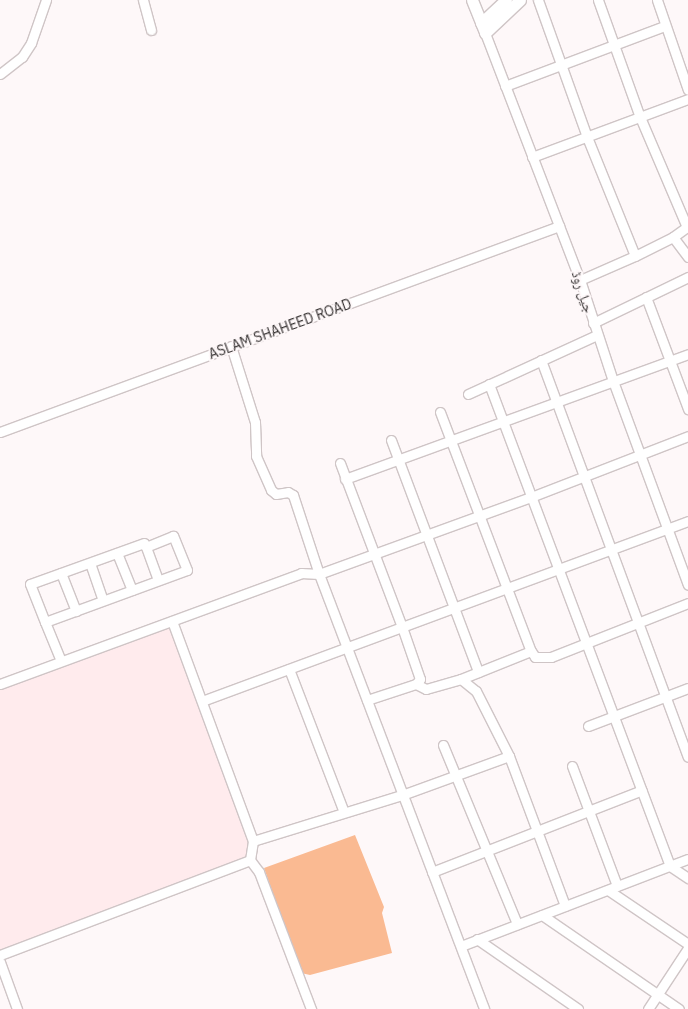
<!DOCTYPE html>
<html>
<head>
<meta charset="utf-8">
<style>
  body { margin:0 }
  #map { position:relative; width:688px; height:1009px; overflow:hidden; background:#fef8f9; font-family:"IBM Plex Sans","Noto Naskh Arabic",sans-serif }
  div>[style] { position:absolute }
  .built>* { inset:0; background:#ffebed }
  .green>* { inset:0; background:#faba92 }
  .roads { filter:drop-shadow(1px 0 #cfc5c6) drop-shadow(-1px 0 #cfc5c6) drop-shadow(0 1px #cfc5c6) drop-shadow(0 -1px #cfc5c6) }
  .minor>* { height:9px; margin:-4.5px; padding:0 4.5px; transform-origin:4.5px; border-radius:4.5px; background:#fff }
  .major>* { height:11px; margin:-5.5px; padding:0 5.5px; transform-origin:5.5px; border-radius:5.5px; background:#fff }
  span { translate:-50% -50%; white-space:nowrap; text-align:center; line-height:1.15; -webkit-text-stroke:4px #fef8f9; paint-order:stroke }
  .street-label { font-size:14px; color:#363232 }
</style>
</head>
<body>
<div id="map">
  <div class="built">
    <div style="clip-path:polygon(172px 621px,253px 841px,250px 860px,0 955px,0 684px)"></div>
  </div>
  <div class="green">
    <div style="clip-path:polygon(355px 835px,384px 907px,382px 913px,392px 953px,310px 975px,301px 973px,264px 868px)"></div>
  </div>
  <div class="roads">
    <div class="minor">
      <div style="left:143px;top:0;width:31px;rotate:75deg"></div>
      <div style="left:538px;top:0;width:145px;rotate:70.3deg"></div>
      <div style="left:587px;top:137px;width:128px;rotate:68deg"></div>
      <div style="left:598px;top:0;width:124px;rotate:70.3deg"></div>
      <div style="left:640px;top:117px;width:120px;rotate:66.9deg"></div>
      <div style="left:657px;top:0;width:95px;rotate:71deg"></div>
      <div style="left:485px;top:33px;width:265px;rotate:69deg"></div>
      <div style="left:580px;top:280px;width:106px;rotate:71.9deg"></div>
      <div style="left:613px;top:381px;width:217px;rotate:69.8deg"></div>
      <div style="left:0;top:74px;width:28px;rotate:-38deg"></div>
      <div style="left:22px;top:57px;width:17px;rotate:-57deg"></div>
      <div style="left:31px;top:43px;width:46px;rotate:-70.8deg"></div>
      <div style="left:505px;top:86px;width:171px;rotate:-20.6deg"></div>
      <div style="left:532px;top:157px;width:166px;rotate:-20.4deg"></div>
      <div style="left:673px;top:237px;width:25px;rotate:53deg"></div>
      <div style="left:580px;top:280px;width:60px;rotate:-23.6deg"></div>
      <div style="left:635px;top:256px;width:42px;rotate:-26.6deg"></div>
      <div style="left:673px;top:237px;width:19px;rotate:-36deg"></div>
      <div style="left:646px;top:297px;width:120px;rotate:69.4deg"></div>
      <div style="left:593px;top:323px;width:106px;rotate:-25.8deg"></div>
      <div style="left:231px;top:346px;width:80px;rotate:72.5deg"></div>
      <div style="left:255px;top:422px;width:34px;rotate:88deg"></div>
      <div style="left:256px;top:456px;width:37px;rotate:66deg"></div>
      <div style="left:271px;top:490px;width:6px;rotate:39deg"></div>
      <div style="left:276px;top:494px;width:12px;rotate:-9deg"></div>
      <div style="left:288px;top:492px;width:6px;rotate:31deg"></div>
      <div style="left:293px;top:495px;width:83px;rotate:71.8deg"></div>
      <div style="left:319px;top:574px;width:465px;rotate:69.2deg"></div>
      <div style="left:541px;top:360px;width:423px;rotate:69.7deg"></div>
      <div style="left:489px;top:384px;width:515px;rotate:69.42deg"></div>
      <div style="left:670px;top:866px;width:22px;rotate:34deg"></div>
      <div style="left:468px;top:394px;width:142px;rotate:-24.6deg"></div>
      <div style="left:440px;top:412px;width:256px;rotate:69.2deg"></div>
      <div style="left:0;top:432px;width:596px;rotate:-20.23deg"></div>
      <div style="left:391px;top:440px;width:248px;rotate:69.4deg"></div>
      <div style="left:340px;top:463px;width:175px;rotate:69.3deg"></div>
      <div style="left:402px;top:627px;width:55px;rotate:70.9deg"></div>
      <div style="left:420px;top:679px;width:6px;rotate:129deg"></div>
      <div style="left:345px;top:479px;width:365px;rotate:-20deg"></div>
      <div style="left:146px;top:547px;width:35px;rotate:70deg"></div>
      <div style="left:117px;top:553px;width:40px;rotate:68deg"></div>
      <div style="left:90px;top:563px;width:39px;rotate:71deg"></div>
      <div style="left:61px;top:573px;width:41px;rotate:68.5deg"></div>
      <div style="left:172px;top:621px;width:234px;rotate:69.8deg"></div>
      <div style="left:253px;top:841px;width:19px;rotate:99deg"></div>
      <div style="left:45px;top:622px;width:151px;rotate:-20.1deg"></div>
      <div style="left:187px;top:570px;width:37px;rotate:-112deg"></div>
      <div style="left:173px;top:536px;width:29px;rotate:158deg"></div>
      <div style="left:146px;top:547px;width:4px;rotate:-117deg"></div>
      <div style="left:144px;top:543px;width:121px;rotate:160.2deg"></div>
      <div style="left:30px;top:584px;width:41px;rotate:68.5deg"></div>
      <div style="left:45px;top:622px;width:42px;rotate:67.7deg"></div>
      <div style="left:289px;top:669px;width:153px;rotate:69deg"></div>
      <div style="left:461px;top:679px;width:19px;rotate:39deg"></div>
      <div style="left:476px;top:691px;width:73px;rotate:63.1deg"></div>
      <div style="left:509px;top:756px;width:160px;rotate:69.5deg"></div>
      <div style="left:0;top:684px;width:321px;rotate:-20.2deg"></div>
      <div style="left:301px;top:573px;width:18px;rotate:3deg"></div>
      <div style="left:319px;top:574px;width:226px;rotate:-20deg"></div>
      <div style="left:531px;top:497px;width:168px;rotate:-21.2deg"></div>
      <div style="left:367px;top:700px;width:52px;rotate:-18.1deg"></div>
      <div style="left:416px;top:684px;width:11px;rotate:27deg"></div>
      <div style="left:426px;top:689px;width:36px;rotate:-16deg"></div>
      <div style="left:461px;top:679px;width:75px;rotate:-21.8deg"></div>
      <div style="left:531px;top:651px;width:7px;rotate:56deg"></div>
      <div style="left:535px;top:657px;width:16px"></div>
      <div style="left:551px;top:657px;width:147px;rotate:-21.5deg"></div>
      <div style="left:202px;top:701px;width:518px;rotate:-20.32deg"></div>
      <div style="left:588px;top:726px;width:107px;rotate:-20.8deg"></div>
      <div style="left:443px;top:745px;width:194px;rotate:67.5deg"></div>
      <div style="left:572px;top:766px;width:128px;rotate:69.4deg"></div>
      <div style="left:253px;top:841px;width:156px;rotate:-17.2deg"></div>
      <div style="left:402px;top:795px;width:114px;rotate:-20deg"></div>
      <div style="left:432px;top:872px;width:225px;rotate:-21.3deg"></div>
      <div style="left:608px;top:890px;width:97px;rotate:34deg"></div>
      <div style="left:542px;top:915px;width:166px;rotate:34.5deg"></div>
      <div style="left:477px;top:939px;width:123px;rotate:34.7deg"></div>
      <div style="left:461px;top:946px;width:243px;rotate:-21deg"></div>
      <div style="left:0;top:955px;width:267px;rotate:-20.8deg"></div>
      <div style="left:250px;top:860px;width:15px;rotate:53deg"></div>
      <div style="left:259px;top:872px;width:147px;rotate:69.2deg"></div>
      <div style="left:0;top:962px;width:50px;rotate:70.1deg"></div>
      <div style="left:648px;top:1009px;width:73px;rotate:-56.7deg"></div>
    </div>
    <div class="major">
      <div style="left:472px;top:0;width:35px;rotate:68deg"></div>
      <div style="left:485px;top:33px;width:48px;rotate:-43.3deg"></div>
      <div style="left:481px;top:23px;width:34px;rotate:-43deg"></div>
    </div>
  </div>
  <div class="street-label">
    <span style="left:583px;top:292px;rotate:72deg">جیل روڈ</span>
    <span style="left:280px;top:329px;rotate:-20deg">ASLAM SHAHEED ROAD</span>
  </div>
</div>
</body>
</html>
